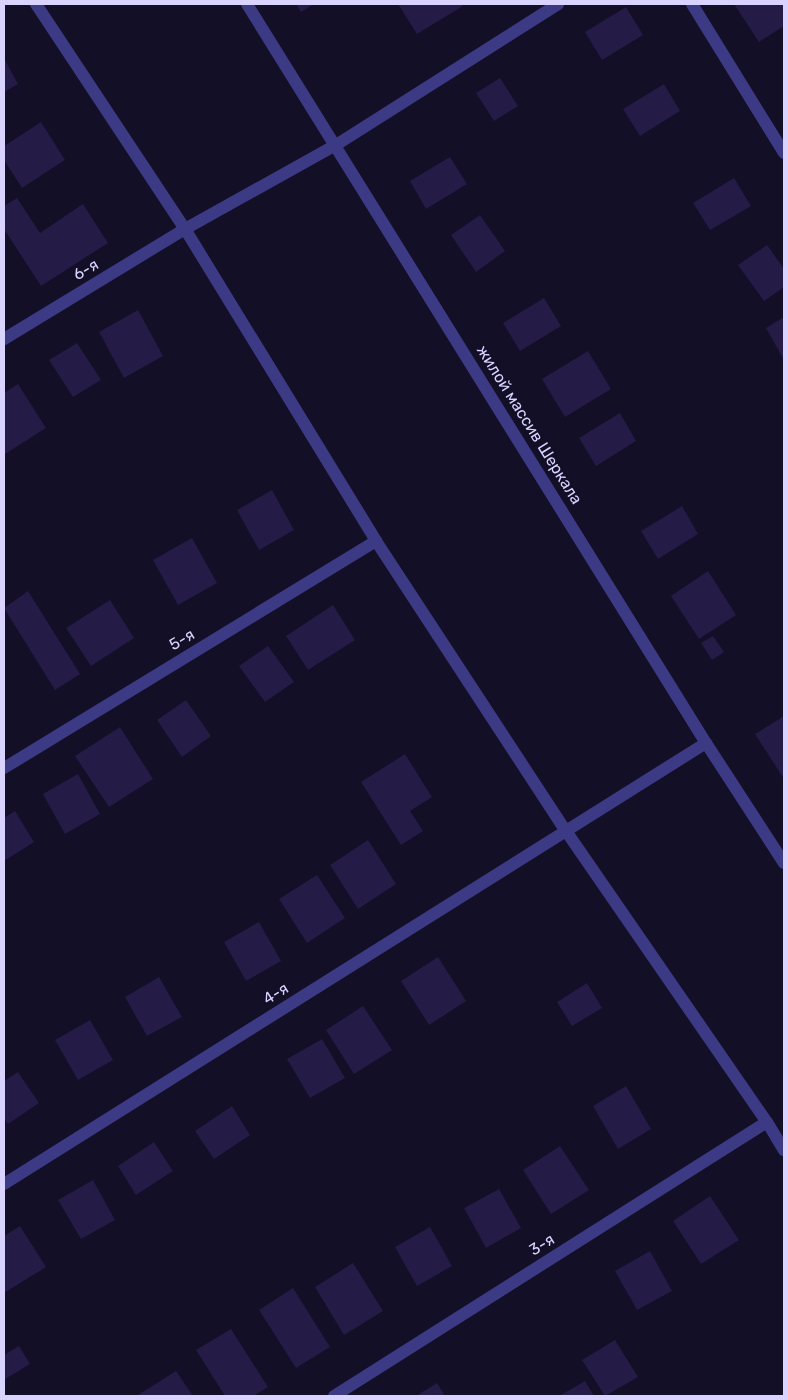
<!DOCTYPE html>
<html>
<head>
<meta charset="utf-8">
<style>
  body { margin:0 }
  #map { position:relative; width:788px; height:1400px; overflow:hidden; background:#130f26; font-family:Rubik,sans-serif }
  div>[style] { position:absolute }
  .building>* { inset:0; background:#241b47 }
  .minor>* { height:12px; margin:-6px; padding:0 6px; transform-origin:6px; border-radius:6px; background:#3d3a85 }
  span { translate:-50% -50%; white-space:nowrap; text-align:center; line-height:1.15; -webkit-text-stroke:4px #130f26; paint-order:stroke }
  .street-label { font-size:16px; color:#d9d4ff }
  .frame { position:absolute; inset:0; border:5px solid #d9d4ff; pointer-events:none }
</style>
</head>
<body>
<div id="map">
  <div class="building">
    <div style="clip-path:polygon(296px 4px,314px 4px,301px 12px)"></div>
    <div style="clip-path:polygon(398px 4px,461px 4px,463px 6px,417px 34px)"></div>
    <div style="clip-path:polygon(734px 4px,784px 4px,784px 26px,759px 42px)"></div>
    <div style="clip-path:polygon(626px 7px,643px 35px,602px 60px,585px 32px)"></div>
    <div style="clip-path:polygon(5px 60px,18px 84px,4px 92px,4px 61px)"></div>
    <div style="clip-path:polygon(500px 78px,518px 106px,494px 121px,476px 93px)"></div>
    <div style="clip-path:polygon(664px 84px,680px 111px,640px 136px,623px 109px)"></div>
    <div style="clip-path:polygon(41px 122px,65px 160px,22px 188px,4px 160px,4px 146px)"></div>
    <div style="clip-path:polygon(450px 157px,467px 184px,426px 209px,410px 181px)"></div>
    <div style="clip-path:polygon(734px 178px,751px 206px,710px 230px,693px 203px)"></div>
    <div style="clip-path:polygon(17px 198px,40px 233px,83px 204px,108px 243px,41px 286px,4px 229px,4px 206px)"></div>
    <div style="clip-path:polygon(480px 215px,505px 251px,476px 272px,451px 235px)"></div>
    <div style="clip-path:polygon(767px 245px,784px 269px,784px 287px,764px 301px,738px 265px)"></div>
    <div style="clip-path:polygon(544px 298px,561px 326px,520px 351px,503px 323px)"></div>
    <div style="clip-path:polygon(138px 310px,163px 356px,124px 378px,99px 332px)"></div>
    <div style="clip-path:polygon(784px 317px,784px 360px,766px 328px)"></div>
    <div style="clip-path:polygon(77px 343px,101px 380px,73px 397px,49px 360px)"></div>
    <div style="clip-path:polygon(588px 351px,611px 389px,565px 417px,542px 379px)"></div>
    <div style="clip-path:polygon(18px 384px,46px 428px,5px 454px,4px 393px)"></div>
    <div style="clip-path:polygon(620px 413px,636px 441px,596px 466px,579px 438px)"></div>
    <div style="clip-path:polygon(272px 490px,294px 530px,259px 550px,237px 510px)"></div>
    <div style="clip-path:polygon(682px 506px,698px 534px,658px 559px,641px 531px)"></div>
    <div style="clip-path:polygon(192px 538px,217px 583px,178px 605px,153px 560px)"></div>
    <div style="clip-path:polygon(708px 571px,736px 615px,699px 639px,671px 596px)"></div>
    <div style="clip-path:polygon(28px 591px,80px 674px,55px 690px,4px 608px)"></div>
    <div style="clip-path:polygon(110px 600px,134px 638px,91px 666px,66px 628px)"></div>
    <div style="clip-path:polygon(333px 605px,355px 640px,308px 670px,286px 636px)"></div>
    <div style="clip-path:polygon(713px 636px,724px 652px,712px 660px,701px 643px)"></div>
    <div style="clip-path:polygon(268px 646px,294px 682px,265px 702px,239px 666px)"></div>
    <div style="clip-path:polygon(186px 700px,211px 736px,182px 757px,157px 720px)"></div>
    <div style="clip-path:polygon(784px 716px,784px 779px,755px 734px)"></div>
    <div style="clip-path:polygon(120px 727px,153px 779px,109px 807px,75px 756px)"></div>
    <div style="clip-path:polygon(405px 754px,432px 797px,410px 811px,423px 831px,401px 845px,361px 782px)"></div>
    <div style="clip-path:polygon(78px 774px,100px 814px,65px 834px,43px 794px)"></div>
    <div style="clip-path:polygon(15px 811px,34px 842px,4px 861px,4px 818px)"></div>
    <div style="clip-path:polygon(368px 840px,396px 884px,358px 909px,330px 865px)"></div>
    <div style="clip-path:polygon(317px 875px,345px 918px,307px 943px,279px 899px)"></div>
    <div style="clip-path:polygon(259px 922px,281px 961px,246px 981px,224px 942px)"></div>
    <div style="clip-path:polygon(438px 957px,466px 1001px,429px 1025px,401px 981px)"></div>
    <div style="clip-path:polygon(159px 977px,182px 1017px,147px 1036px,125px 997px)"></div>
    <div style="clip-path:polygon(587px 983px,602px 1008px,572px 1026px,557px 1002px)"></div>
    <div style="clip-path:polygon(363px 1006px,392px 1050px,354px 1074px,326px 1030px)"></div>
    <div style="clip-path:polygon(90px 1020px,113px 1060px,78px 1080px,55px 1040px)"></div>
    <div style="clip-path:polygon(322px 1039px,345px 1078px,310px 1098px,287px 1059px)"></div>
    <div style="clip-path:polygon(18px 1072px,39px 1103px,8px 1124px,4px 1118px,4px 1081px)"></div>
    <div style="clip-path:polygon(626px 1086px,651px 1129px,618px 1149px,593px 1106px)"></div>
    <div style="clip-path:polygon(232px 1106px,250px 1135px,214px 1159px,195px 1131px)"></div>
    <div style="clip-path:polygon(154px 1142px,173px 1171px,136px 1195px,118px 1166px)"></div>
    <div style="clip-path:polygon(560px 1146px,589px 1190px,551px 1214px,523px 1170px)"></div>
    <div style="clip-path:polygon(93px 1180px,115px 1220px,81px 1239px,58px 1200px)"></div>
    <div style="clip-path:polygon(499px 1189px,521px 1228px,486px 1248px,464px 1208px)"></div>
    <div style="clip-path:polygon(710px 1196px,739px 1240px,701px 1264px,673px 1221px)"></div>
    <div style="clip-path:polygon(20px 1226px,46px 1267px,4px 1293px,4px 1236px)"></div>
    <div style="clip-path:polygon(430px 1227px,452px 1266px,417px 1286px,395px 1247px)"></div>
    <div style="clip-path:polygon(650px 1251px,672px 1291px,637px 1310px,615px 1271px)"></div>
    <div style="clip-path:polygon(353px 1263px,383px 1311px,344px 1335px,315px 1287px)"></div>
    <div style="clip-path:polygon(293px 1288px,330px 1347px,296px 1368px,259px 1310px)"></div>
    <div style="clip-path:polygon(231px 1329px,268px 1387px,253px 1396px,225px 1396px,196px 1350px)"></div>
    <div style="clip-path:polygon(615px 1340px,638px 1377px,605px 1396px,582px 1360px)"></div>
    <div style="clip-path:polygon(19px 1346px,30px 1364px,4px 1380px,4px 1355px)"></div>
    <div style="clip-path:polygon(176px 1371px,193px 1396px,139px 1396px,138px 1395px)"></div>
    <div style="clip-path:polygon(585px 1381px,594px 1396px,559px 1396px)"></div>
    <div style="clip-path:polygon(437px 1383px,445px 1396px,416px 1396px)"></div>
  </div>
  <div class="minor">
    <div style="left:36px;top:4px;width:270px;rotate:56.5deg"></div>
    <div style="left:185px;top:229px;width:366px;rotate:58.5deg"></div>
    <div style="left:376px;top:541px;width:347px;rotate:56.8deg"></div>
    <div style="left:566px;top:831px;width:354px;rotate:55.4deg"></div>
    <div style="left:767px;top:1122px;width:33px;rotate:59deg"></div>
    <div style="left:247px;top:4px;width:870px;rotate:58.16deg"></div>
    <div style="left:706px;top:743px;width:143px;rotate:57deg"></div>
    <div style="left:692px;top:4px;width:175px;rotate:58.3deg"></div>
    <div style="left:4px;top:339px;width:212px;rotate:-31.3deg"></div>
    <div style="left:185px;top:229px;width:173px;rotate:-29.1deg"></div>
    <div style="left:336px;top:145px;width:263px;rotate:-32.4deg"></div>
    <div style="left:4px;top:768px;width:436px;rotate:-31.4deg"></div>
    <div style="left:4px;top:1184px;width:829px;rotate:-32.14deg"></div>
    <div style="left:334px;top:1396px;width:512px;rotate:-32.33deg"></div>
  </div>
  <div class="street-label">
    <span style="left:86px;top:270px;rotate:-31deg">6-я</span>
    <span style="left:529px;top:425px;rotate:58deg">жилой массив Шеркала</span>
    <span style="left:182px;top:640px;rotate:-31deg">5-я</span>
    <span style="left:276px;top:994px;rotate:-32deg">4-я</span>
    <span style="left:542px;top:1245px;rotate:-32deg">3-я</span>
  </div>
  <div class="frame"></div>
</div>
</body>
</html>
